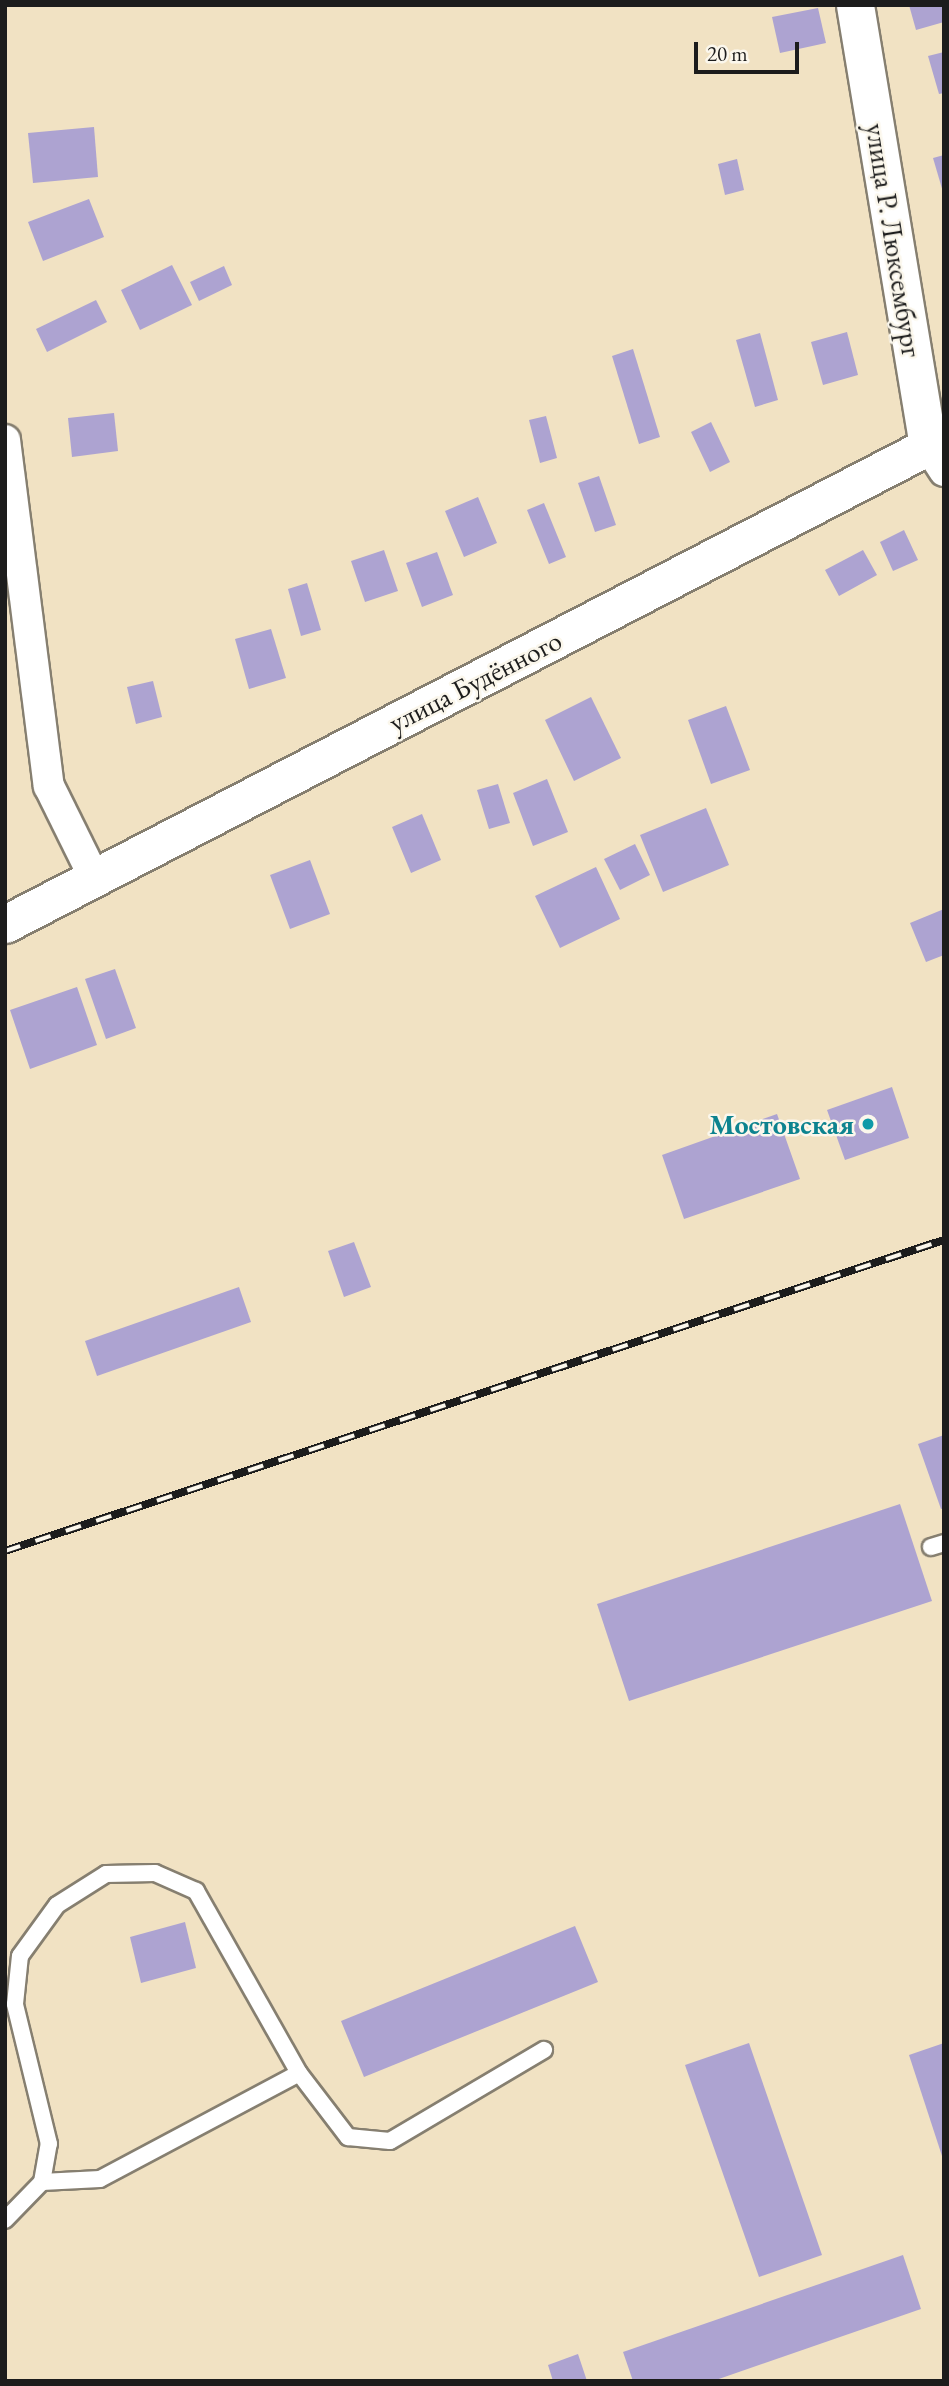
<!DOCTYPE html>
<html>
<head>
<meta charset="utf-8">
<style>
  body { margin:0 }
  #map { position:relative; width:949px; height:2386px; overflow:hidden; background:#f1e2c3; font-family:"EB Garamond",serif }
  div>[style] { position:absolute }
  .building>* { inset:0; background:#ada3d1 }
  .roads { filter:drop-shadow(2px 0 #867f70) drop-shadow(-2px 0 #867f70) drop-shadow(0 2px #867f70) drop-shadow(0 -2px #867f70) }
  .service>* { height:16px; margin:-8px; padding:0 8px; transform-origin:8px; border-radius:8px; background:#fff }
  .minor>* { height:30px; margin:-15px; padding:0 15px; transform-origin:15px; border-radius:15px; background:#fff }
  .tertiary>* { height:37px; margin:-18.5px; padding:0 18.5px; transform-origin:18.5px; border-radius:18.5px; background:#fff }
  .rail>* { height:8px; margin-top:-4px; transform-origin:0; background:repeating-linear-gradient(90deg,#fbf7ec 0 16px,#1c1c1c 0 32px); box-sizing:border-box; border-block:2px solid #1c1c1c }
  .dots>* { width:19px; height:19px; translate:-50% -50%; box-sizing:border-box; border:4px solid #fbf7ec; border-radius:50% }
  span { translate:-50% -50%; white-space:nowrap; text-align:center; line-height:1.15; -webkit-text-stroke:5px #fbf7ec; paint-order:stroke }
  .street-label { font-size:28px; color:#1c1c1c }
  .culture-label { font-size:28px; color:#0d838f; font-weight:700 }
  .right { translate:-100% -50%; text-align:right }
  .frame { position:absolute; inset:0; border:7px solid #1c1c1c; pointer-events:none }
  .scale { position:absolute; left:694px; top:42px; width:105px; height:32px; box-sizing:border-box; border:4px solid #1c1c1c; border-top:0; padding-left:9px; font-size:21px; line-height:24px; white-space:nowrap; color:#1c1c1c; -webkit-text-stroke:5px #fbf7ec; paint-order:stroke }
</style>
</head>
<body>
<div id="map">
  <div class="building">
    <div style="clip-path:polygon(909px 5px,944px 5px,944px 22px,916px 30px)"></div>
    <div style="clip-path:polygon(818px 8px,826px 43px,780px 53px,772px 17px)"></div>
    <div style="clip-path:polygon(944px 52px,944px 93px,939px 94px,928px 56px)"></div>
    <div style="clip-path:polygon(94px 127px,98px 177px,33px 183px,28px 133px)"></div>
    <div style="clip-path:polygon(944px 155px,944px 192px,943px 192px,933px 158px)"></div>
    <div style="clip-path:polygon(737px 159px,744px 190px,725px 195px,718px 164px)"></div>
    <div style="clip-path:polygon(89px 199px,104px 237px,43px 261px,28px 222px)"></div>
    <div style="clip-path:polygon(172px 265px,192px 305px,140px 330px,121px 290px)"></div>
    <div style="clip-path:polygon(224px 266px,232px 285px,199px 301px,190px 282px)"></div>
    <div style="clip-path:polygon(96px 300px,107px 322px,47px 352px,36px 329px)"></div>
    <div style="clip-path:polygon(847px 332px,858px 375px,823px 385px,811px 342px)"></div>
    <div style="clip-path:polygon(760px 333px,778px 400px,755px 407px,736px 340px)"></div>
    <div style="clip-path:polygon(633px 349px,660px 437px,639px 444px,612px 356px)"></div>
    <div style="clip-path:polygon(114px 413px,118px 451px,72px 457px,68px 418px)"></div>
    <div style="clip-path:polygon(546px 416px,557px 458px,540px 463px,529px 420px)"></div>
    <div style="clip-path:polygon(711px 422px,730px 462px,710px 472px,691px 432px)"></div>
    <div style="clip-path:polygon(599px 476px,616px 525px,595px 532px,578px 483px)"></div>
    <div style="clip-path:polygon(478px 497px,497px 543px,464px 557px,445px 511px)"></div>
    <div style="clip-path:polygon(544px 503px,566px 557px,549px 564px,527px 510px)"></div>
    <div style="clip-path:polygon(904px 530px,918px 560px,893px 571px,880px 542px)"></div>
    <div style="clip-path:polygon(384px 550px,398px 591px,365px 602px,351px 561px)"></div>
    <div style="clip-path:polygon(863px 550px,877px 575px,839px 596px,825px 570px)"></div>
    <div style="clip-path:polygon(437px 552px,453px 595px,422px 607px,406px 563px)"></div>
    <div style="clip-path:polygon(307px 583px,321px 630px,301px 636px,288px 589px)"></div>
    <div style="clip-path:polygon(271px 629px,286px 678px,249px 689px,235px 639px)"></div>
    <div style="clip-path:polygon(153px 681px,162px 717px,136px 724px,127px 687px)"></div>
    <div style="clip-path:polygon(591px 697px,621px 758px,574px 781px,545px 720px)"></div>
    <div style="clip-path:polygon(726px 706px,750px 770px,711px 784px,688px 720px)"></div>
    <div style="clip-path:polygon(547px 779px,568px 832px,533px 846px,513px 793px)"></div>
    <div style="clip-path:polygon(498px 784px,510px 823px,489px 829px,477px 790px)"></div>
    <div style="clip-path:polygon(706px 808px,729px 865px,663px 892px,640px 835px)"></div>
    <div style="clip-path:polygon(422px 814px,441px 860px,411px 873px,392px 827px)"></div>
    <div style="clip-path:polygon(635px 844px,650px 875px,620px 890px,604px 859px)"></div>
    <div style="clip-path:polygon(310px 860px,330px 914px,290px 929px,270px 875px)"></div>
    <div style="clip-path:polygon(596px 867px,620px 919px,560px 948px,535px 896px)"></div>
    <div style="clip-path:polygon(944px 909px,944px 955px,926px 962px,910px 923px)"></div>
    <div style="clip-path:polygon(115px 969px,136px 1028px,106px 1039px,85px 979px)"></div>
    <div style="clip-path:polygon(77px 987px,97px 1045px,30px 1069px,10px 1010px)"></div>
    <div style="clip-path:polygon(892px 1087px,909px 1138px,845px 1160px,827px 1110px)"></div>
    <div style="clip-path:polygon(777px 1114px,800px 1179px,684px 1219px,662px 1155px)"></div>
    <div style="clip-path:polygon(354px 1242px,371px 1287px,344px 1297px,328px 1251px)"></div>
    <div style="clip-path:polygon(239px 1287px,251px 1322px,97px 1376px,85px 1341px)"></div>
    <div style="clip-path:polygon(944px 1435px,944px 1508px,941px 1509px,918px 1444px)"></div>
    <div style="clip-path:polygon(900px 1504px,932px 1601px,629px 1701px,597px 1604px)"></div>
    <div style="clip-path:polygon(185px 1922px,196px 1968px,141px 1983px,130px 1937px)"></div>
    <div style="clip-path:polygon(575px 1926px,598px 1982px,364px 2077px,341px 2021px)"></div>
    <div style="clip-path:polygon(749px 2043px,822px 2255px,759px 2277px,685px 2065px)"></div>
    <div style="clip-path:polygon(944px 2043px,944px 2159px,943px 2159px,909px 2055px)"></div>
    <div style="clip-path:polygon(903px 2255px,921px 2309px,713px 2381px,633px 2381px,623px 2352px)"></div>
    <div style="clip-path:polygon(578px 2354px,587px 2381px,553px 2381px,548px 2365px)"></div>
  </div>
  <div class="roads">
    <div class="service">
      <div style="left:931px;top:1547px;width:14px;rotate:-17deg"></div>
      <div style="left:42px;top:2182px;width:58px;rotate:-3deg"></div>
      <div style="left:100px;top:2179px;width:225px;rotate:-28deg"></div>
      <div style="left:5px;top:2220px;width:53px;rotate:-45.8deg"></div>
      <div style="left:42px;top:2182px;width:39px;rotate:-80deg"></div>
      <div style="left:49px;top:2144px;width:144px;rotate:-103.7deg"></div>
      <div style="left:15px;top:2004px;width:48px;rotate:-84.1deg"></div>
      <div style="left:20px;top:1956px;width:63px;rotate:-54deg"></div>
      <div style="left:57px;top:1905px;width:58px;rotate:-32.3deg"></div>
      <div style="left:106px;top:1874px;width:49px;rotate:-1.2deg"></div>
      <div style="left:155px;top:1873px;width:45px;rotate:23.7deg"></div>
      <div style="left:196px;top:1891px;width:209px;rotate:60.5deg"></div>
      <div style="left:299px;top:2073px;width:81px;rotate:52.6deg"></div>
      <div style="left:348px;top:2137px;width:42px;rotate:5.4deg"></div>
      <div style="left:390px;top:2141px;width:179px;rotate:-30.6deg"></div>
    </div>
    <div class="minor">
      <div style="left:5px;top:440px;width:349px;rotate:82.8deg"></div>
      <div style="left:49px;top:786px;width:104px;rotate:63.7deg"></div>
      <div style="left:928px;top:446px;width:30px;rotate:57deg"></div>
    </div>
    <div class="tertiary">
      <div style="left:855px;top:5px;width:447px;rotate:80.6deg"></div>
      <div style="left:5px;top:924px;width:1057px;rotate:-27.36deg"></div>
    </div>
  </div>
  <div class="rail">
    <div style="left:5px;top:1551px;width:989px;rotate:-18.33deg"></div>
  </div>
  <div class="dots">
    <div style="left:868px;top:1124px;background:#0f9aa8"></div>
  </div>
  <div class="street-label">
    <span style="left:894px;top:240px;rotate:81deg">улица Р. Люксембург</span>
    <span style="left:475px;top:681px;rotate:-27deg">улица Будённого</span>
  </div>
  <div class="culture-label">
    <span class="right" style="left:854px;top:1124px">Мостовская</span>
  </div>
  <div class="frame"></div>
  <div class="scale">20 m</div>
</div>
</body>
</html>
